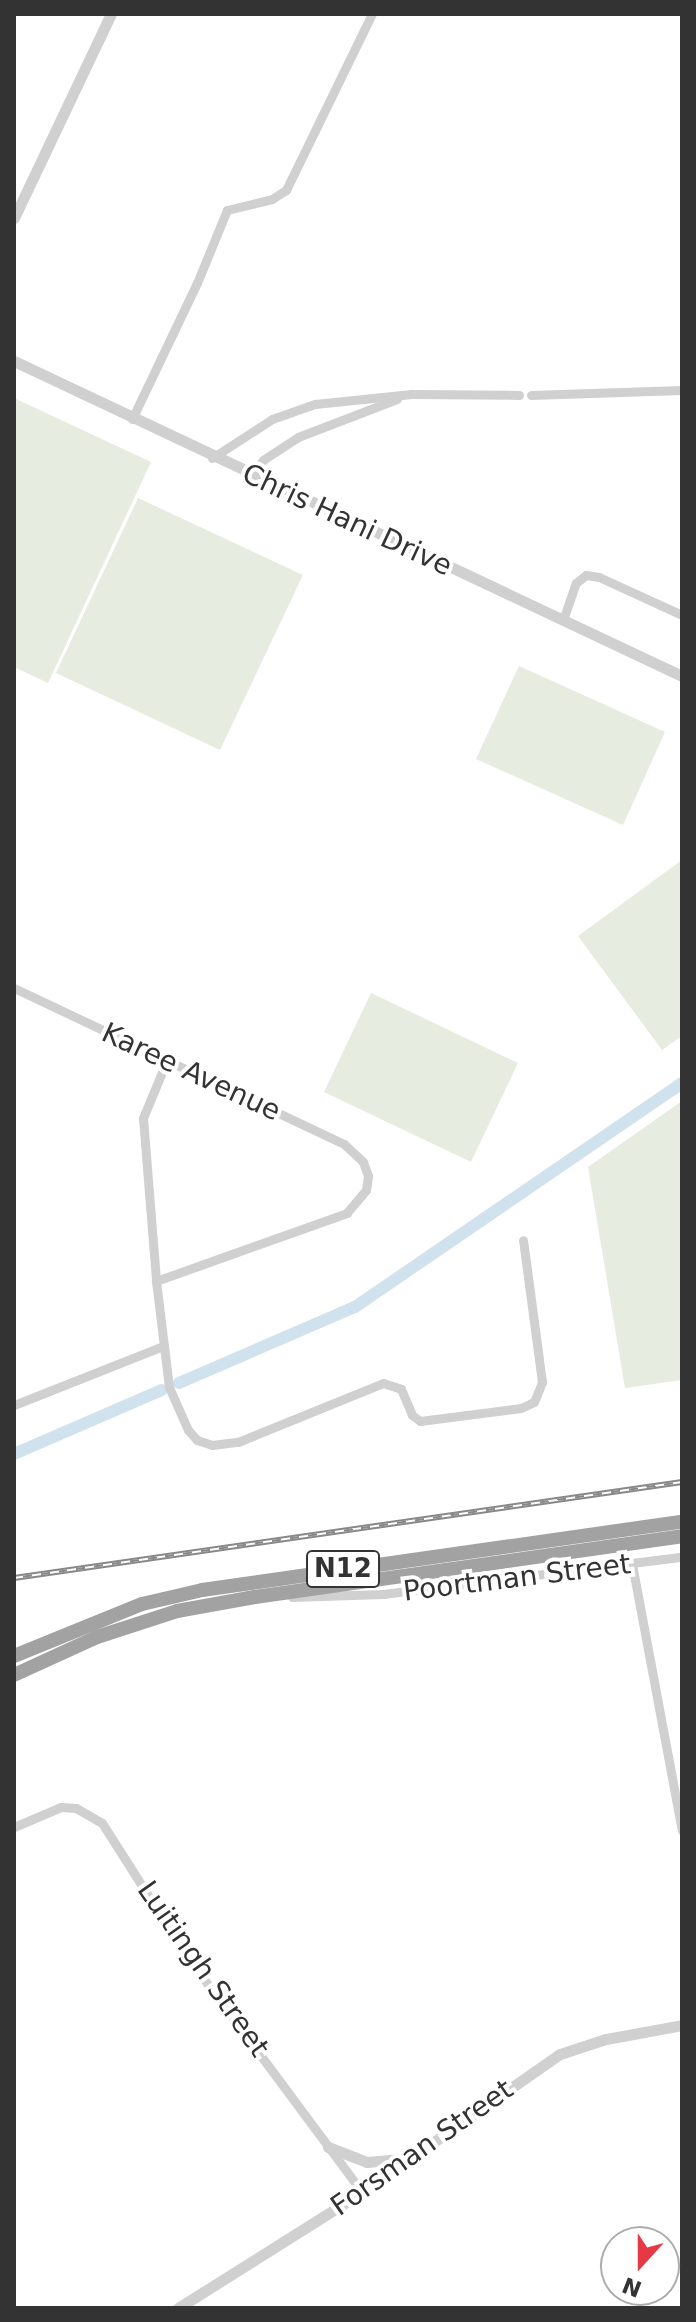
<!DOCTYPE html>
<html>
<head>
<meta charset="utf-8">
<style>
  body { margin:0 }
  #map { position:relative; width:696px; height:2322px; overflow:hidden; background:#fff; font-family:"DejaVu Sans",sans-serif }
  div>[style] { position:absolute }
  .green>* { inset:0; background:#e6ecdf }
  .canal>* { height:12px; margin:-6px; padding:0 6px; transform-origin:6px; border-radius:6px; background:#cfe2ee }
  .minor>* { height:9px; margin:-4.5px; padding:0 4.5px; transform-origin:4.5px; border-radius:4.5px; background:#d0d0d0 }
  .tertiary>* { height:11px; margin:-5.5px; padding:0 5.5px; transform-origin:5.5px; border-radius:5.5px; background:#d0d0d0 }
  .trunk>* { height:14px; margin:-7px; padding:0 7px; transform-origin:7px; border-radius:7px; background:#a2a2a2 }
  .rail>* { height:6px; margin-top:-3px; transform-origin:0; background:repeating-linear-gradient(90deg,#fff 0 9px,#888 0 18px); box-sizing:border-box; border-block:2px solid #888 }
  span { translate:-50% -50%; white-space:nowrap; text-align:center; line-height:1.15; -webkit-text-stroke:8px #fff; paint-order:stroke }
  .shield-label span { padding:2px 6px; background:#fff; border:2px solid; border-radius:6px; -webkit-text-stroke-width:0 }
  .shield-label { font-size:26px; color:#333; font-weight:700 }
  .street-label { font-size:28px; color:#333 }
  .frame { position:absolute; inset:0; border:16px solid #333; pointer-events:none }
  .north { position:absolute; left:600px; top:2226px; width:80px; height:80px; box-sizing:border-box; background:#fff; border:2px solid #adadad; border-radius:50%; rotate:201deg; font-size:22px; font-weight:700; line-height:32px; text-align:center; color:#333 }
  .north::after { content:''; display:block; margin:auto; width:28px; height:36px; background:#e63946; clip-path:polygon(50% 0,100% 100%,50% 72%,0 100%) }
</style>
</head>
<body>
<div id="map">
  <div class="green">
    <div style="clip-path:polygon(14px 398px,151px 462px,48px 683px,14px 667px)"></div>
    <div style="clip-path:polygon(138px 498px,303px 575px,220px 750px,56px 673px)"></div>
    <div style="clip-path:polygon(519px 666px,665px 732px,623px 825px,476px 759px)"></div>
    <div style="clip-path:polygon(682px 860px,682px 1036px,662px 1050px,578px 936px)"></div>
    <div style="clip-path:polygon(371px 993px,518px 1063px,471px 1162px,324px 1092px)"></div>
    <div style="clip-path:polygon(682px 1101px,682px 1380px,625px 1388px,588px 1167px)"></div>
  </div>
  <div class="canal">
    <div style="left:179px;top:1383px;width:192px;rotate:-23.4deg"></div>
    <div style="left:355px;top:1307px;width:396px;rotate:-34.4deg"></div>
    <div style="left:14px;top:1454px;width:161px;rotate:-23.4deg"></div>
  </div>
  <div class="minor">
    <div style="left:531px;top:395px;width:151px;rotate:-1.9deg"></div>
    <div style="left:132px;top:419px;width:151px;rotate:-64.5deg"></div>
    <div style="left:197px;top:283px;width:79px;rotate:-67.7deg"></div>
    <div style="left:227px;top:210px;width:46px;rotate:-13.7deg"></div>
    <div style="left:272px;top:199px;width:17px;rotate:-33deg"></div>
    <div style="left:286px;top:190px;width:196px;rotate:-64deg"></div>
    <div style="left:212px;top:458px;width:72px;rotate:-33deg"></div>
    <div style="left:272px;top:419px;width:46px;rotate:-19.2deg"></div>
    <div style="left:315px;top:404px;width:97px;rotate:-5.9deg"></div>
    <div style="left:411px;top:394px;width:108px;rotate:0.5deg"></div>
    <div style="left:251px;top:475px;width:19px;rotate:-51deg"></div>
    <div style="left:263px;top:460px;width:42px;rotate:-33.3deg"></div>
    <div style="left:298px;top:437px;width:106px;rotate:-21deg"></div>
    <div style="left:563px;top:620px;width:39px;rotate:-71deg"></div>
    <div style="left:576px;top:583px;width:13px;rotate:-39deg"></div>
    <div style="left:586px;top:575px;width:13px;rotate:9deg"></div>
    <div style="left:599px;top:577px;width:91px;rotate:24.6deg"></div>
    <div style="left:14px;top:988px;width:365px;rotate:25.3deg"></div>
    <div style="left:344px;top:1144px;width:26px;rotate:43deg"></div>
    <div style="left:363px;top:1162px;width:15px;rotate:70deg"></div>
    <div style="left:368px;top:1176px;width:14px;rotate:98deg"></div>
    <div style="left:366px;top:1190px;width:30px;rotate:130deg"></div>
    <div style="left:347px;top:1213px;width:203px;rotate:160.4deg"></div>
    <div style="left:167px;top:1060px;width:63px;rotate:112.5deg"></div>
    <div style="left:143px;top:1118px;width:164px;rotate:85.4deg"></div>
    <div style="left:156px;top:1281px;width:107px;rotate:83deg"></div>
    <div style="left:169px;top:1387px;width:47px;rotate:66.2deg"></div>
    <div style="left:188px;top:1430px;width:13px;rotate:48deg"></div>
    <div style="left:197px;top:1440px;width:16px;rotate:18deg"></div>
    <div style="left:212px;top:1445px;width:26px;rotate:-7deg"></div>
    <div style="left:238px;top:1442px;width:157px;rotate:-22.1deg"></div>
    <div style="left:383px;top:1383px;width:19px;rotate:18deg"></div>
    <div style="left:401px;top:1389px;width:28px;rotate:67deg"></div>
    <div style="left:412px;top:1415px;width:10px;rotate:37deg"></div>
    <div style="left:420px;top:1421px;width:102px;rotate:-7.3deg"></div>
    <div style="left:521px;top:1408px;width:14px;rotate:-25deg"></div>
    <div style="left:534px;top:1402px;width:22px;rotate:-68deg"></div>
    <div style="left:542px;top:1382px;width:143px;rotate:-97.6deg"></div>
    <div style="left:14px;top:1405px;width:160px;rotate:-21.6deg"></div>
    <div style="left:632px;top:1564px;width:271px;rotate:79.4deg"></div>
    <div style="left:292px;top:1597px;width:91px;rotate:-1.9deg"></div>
    <div style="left:383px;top:1594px;width:301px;rotate:-7.1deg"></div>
    <div style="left:14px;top:1827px;width:51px;rotate:-23.1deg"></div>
    <div style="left:61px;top:1807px;width:15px;rotate:4deg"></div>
    <div style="left:76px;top:1808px;width:30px;rotate:30deg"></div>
    <div style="left:102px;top:1823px;width:156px;rotate:57.5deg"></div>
    <div style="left:186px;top:1955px;width:295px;rotate:53.4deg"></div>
  </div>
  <div class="tertiary">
    <div style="left:14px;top:218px;width:226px;rotate:-64.6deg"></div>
    <div style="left:14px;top:361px;width:739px;rotate:25.25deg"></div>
    <div style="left:328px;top:2147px;width:42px;rotate:21deg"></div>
    <div style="left:367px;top:2162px;width:37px;rotate:-5deg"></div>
    <div style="left:178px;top:2308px;width:218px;rotate:-32.2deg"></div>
    <div style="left:362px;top:2192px;width:241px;rotate:-34.9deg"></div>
    <div style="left:560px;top:2054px;width:48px;rotate:-18.1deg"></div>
    <div style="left:606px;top:2039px;width:77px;rotate:-10.4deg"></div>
  </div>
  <div class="trunk">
    <div style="left:14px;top:1656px;width:138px;rotate:-22.1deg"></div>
    <div style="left:142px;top:1604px;width:62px;rotate:-13.1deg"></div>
    <div style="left:202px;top:1590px;width:485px;rotate:-8.1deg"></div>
    <div style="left:14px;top:1675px;width:91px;rotate:-24.6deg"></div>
    <div style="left:97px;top:1637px;width:84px;rotate:-18deg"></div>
    <div style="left:177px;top:1611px;width:79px;rotate:-10.2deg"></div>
    <div style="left:255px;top:1597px;width:431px;rotate:-8.1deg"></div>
  </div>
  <div class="rail">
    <div style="left:14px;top:1578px;width:675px;rotate:-8.18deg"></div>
  </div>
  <div class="shield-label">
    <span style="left:343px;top:1569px">N12</span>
  </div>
  <div class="street-label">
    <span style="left:347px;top:520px;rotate:25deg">Chris Hani Drive</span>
    <span style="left:191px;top:1072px;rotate:25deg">Karee Avenue</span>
    <span style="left:517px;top:1578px;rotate:-7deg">Poortman Street</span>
    <span style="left:203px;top:1969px;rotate:55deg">Luitingh Street</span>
    <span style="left:422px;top:2148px;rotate:-35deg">Forsman Street</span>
  </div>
  <div class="frame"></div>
  <div class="north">N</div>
</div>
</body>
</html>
